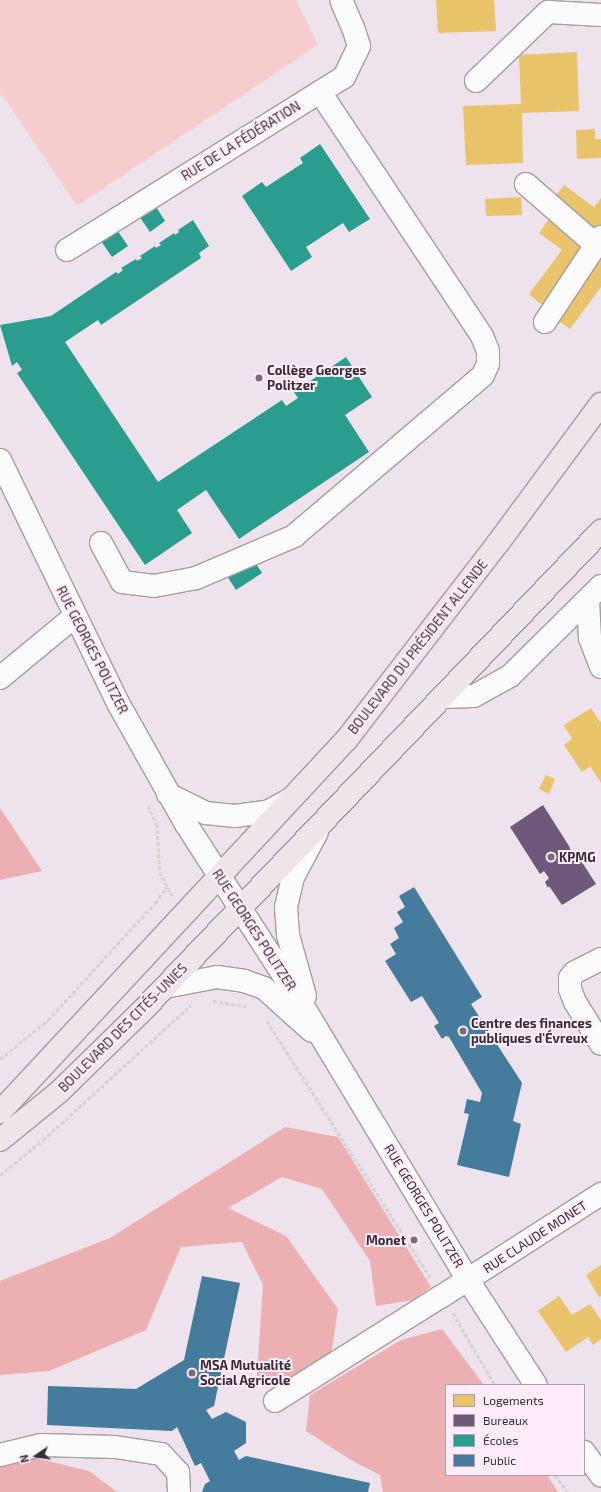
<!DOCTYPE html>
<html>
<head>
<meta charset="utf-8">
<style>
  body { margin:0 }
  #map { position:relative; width:601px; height:1492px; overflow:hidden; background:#eee2ec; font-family:"Exo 2",sans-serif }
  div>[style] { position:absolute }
  .green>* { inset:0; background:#f7cdcf }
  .forest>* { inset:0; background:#ecb0b2 }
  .homes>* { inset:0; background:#e9c46a }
  .offices>* { inset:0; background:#6d597a }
  .schools>* { inset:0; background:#2a9d8f }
  .public>* { inset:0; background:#457b9d }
  .path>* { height:2.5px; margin-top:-1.25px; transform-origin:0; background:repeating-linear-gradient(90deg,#d5d2d4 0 4px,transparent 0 6px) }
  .roads { filter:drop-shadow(1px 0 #a59ca4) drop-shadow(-1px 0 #a59ca4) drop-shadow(0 1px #a59ca4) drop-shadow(0 -1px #a59ca4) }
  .minor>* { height:22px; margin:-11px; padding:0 11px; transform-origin:11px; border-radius:11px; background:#fcfbfc }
  .major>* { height:22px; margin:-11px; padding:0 11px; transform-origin:11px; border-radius:11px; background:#eee5e9 }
  .dots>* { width:11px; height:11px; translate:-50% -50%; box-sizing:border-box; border:2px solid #feecfb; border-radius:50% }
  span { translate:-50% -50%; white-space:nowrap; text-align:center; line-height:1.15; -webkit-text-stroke:4px #feecfb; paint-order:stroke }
  .street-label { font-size:13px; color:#372e35 }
  .poi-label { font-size:13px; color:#372e35; font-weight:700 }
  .left { translate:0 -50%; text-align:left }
  .right { translate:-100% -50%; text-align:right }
  .legend { position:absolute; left:445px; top:1384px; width:140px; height:92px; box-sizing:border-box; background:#feecfb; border:1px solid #aea0ac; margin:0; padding:5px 7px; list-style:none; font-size:12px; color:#372e35 }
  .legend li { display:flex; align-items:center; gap:8px; height:20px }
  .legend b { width:20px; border:1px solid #aea0ac }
  .north { position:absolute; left:16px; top:1436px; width:40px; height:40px; -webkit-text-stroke:3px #feecfb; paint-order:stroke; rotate:257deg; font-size:11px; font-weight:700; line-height:16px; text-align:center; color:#372e35 }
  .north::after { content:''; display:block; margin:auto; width:14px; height:18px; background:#372e35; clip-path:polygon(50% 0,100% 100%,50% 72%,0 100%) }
</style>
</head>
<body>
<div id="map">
  <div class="green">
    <div style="clip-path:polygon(0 0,296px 0,318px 45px,77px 206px,0 92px)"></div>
  </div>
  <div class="forest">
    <div style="clip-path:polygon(0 808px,42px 871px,0 880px)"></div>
    <div style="clip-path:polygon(285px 1127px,338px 1137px,431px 1287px,413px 1300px,376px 1306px,370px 1261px,322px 1189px,282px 1177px,228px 1208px,286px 1236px,338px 1309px,331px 1355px,283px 1384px,257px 1376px,263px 1285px,242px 1242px,181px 1247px,146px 1330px,49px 1371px,0 1375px,0 1281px,110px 1238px)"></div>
    <div style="clip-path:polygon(442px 1329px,484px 1385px,446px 1385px,446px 1475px,547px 1475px,558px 1492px,383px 1492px,380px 1475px,351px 1460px,306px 1431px,310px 1395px,401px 1340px)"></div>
    <div style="clip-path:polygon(35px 1458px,89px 1471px,117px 1492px,0 1492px,0 1466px)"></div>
  </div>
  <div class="homes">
    <div style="clip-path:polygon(436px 0,494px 0,496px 31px,438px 33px)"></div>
    <div style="clip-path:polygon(577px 52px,579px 111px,522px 113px,523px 163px,466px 165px,463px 106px,521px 104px,519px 55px)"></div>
    <div style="clip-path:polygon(595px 129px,595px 139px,601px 139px,601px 158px,577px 159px,576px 130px)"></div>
    <div style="clip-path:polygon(564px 185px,594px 207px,601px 198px,601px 225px,597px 231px,554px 198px)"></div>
    <div style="clip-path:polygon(521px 197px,522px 215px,486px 216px,485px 199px)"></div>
    <div style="clip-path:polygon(549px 219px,585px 246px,542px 305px,529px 294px,562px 250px,539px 233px)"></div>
    <div style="clip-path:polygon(601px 259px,601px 287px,570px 329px,556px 319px)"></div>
    <div style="clip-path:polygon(591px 708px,600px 722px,601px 721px,601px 783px,590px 766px,582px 772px,564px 745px,572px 739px,564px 725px)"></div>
    <div style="clip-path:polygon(546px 775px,555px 779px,549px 794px,539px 789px)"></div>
    <div style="clip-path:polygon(601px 1265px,601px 1296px,599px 1297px,586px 1275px)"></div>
    <div style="clip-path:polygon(559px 1296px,572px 1315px,590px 1304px,601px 1320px,601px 1339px,593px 1345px,588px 1337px,566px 1352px,538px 1311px)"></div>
  </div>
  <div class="offices">
    <div style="clip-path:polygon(543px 805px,569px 846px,572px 854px,577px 861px,580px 859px,596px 884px,562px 905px,549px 886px,548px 888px,545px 882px,549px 878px,544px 871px,540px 874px,510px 827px)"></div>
  </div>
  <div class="schools">
    <div style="clip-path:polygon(320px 144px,370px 219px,349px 232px,343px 223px,306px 247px,312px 257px,291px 271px,242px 196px,262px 182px,266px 187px,303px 163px,300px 158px)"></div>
    <div style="clip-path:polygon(155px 205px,165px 221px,150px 232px,139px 216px)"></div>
    <div style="clip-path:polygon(193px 220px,209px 246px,199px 253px,201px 258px,101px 325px,98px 320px,65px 342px,158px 482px,282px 400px,286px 406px,298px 398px,294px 392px,346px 357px,372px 397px,345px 415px,369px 452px,239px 539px,206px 490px,177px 510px,192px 533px,145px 565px,17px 373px,22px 370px,17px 362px,12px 366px,0 325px,51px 316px,116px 272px,118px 274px,123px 270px,121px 268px,136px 259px,137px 261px,142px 258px,140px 256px,155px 246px,156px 248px,161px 245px,159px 243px,174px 233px,175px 235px,179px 232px,178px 230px)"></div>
    <div style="clip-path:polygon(117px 230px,128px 246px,112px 257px,101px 241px)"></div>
    <div style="clip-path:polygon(253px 559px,262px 573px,236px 590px,227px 576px)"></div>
  </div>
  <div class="public">
    <div style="clip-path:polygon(414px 887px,482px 997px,471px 1004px,522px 1083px,513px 1121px,521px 1124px,509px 1177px,457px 1165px,469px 1114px,464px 1113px,467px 1099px,480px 1102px,482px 1093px,449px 1037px,446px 1036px,442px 1039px,434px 1026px,439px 1023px,422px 996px,411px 1002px,385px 961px,396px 954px,390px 944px,399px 938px,394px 928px,403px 922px,397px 912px,405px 907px,399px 896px)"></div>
    <div style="clip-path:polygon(202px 1276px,240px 1283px,214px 1406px,206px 1410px,212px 1419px,226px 1412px,246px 1422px,246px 1443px,234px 1451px,239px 1460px,246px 1456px,370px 1483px,368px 1492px,202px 1492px,205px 1484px,210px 1481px,201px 1463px,195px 1466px,177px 1427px,172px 1431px,47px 1425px,48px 1386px,136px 1389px,184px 1360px)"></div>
  </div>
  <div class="path">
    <div style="left:148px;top:806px;width:20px;rotate:63deg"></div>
    <div style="left:157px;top:824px;width:48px;rotate:86.4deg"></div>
    <div style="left:160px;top:872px;width:27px;rotate:63deg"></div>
    <div style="left:213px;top:1001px;width:36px;rotate:9deg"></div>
    <div style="left:267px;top:1021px;width:305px;rotate:57.5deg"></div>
    <div style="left:0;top:1059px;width:62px;rotate:-39.1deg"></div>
    <div style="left:48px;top:1020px;width:159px;rotate:-47.6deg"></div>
    <div style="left:155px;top:903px;width:20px;rotate:-53deg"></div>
    <div style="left:0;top:1175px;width:55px;rotate:-39.1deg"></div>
    <div style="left:43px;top:1140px;width:200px;rotate:-42.4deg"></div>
    <div style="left:453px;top:1313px;width:83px;rotate:59.7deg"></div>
    <div style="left:555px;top:1475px;width:21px;rotate:53deg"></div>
  </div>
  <div class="roads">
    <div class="minor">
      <div style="left:476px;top:81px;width:100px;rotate:-43.8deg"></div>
      <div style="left:548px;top:12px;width:53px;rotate:3.2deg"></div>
      <div style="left:526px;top:184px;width:93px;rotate:41.1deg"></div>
      <div style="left:67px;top:250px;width:327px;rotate:-32deg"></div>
      <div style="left:344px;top:77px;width:34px;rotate:-64deg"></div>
      <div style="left:359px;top:46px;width:19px;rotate:-108deg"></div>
      <div style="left:353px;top:28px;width:30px;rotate:-113deg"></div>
      <div style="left:545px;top:322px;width:102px;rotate:-56.6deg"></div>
      <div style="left:0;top:460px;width:270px;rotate:64.1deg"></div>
      <div style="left:118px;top:703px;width:139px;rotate:60.7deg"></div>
      <div style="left:186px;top:824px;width:207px;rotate:57.2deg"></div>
      <div style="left:298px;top:998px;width:329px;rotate:58.9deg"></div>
      <div style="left:468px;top:1280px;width:125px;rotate:57.1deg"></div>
      <div style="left:101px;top:543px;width:44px;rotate:61.7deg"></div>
      <div style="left:122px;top:582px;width:32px;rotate:7deg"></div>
      <div style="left:154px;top:586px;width:43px;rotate:-10.8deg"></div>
      <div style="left:196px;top:578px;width:107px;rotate:-23.2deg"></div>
      <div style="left:294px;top:536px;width:248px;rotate:-40.4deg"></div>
      <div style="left:483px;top:375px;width:12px;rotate:-66deg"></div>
      <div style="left:488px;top:364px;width:13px;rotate:-90deg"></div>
      <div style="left:488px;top:351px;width:16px;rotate:-112deg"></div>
      <div style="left:482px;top:336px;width:293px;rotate:-123.6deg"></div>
      <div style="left:588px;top:601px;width:37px;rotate:87deg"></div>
      <div style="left:590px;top:638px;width:31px;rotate:69deg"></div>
      <div style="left:0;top:678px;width:97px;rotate:-39.6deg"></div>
      <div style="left:442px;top:697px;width:32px;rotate:-2deg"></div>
      <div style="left:474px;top:696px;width:41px;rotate:-29.1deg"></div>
      <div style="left:510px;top:676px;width:128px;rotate:-44.7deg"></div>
      <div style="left:168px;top:794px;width:42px;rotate:26.6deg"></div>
      <div style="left:206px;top:813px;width:29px;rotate:6deg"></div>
      <div style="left:235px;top:816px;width:34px;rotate:-8deg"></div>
      <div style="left:269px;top:811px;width:25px;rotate:-29deg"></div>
      <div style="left:601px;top:959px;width:30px;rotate:153deg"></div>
      <div style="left:574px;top:973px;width:6px;rotate:129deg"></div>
      <div style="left:570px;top:978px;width:11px;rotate:90deg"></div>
      <div style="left:570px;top:989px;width:14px;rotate:69deg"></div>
      <div style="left:575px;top:1002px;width:49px;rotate:58.2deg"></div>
      <div style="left:165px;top:987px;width:53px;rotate:-10.9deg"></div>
      <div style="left:217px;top:977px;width:27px;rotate:8deg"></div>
      <div style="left:244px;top:981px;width:21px;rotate:19deg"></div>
      <div style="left:264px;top:988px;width:64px;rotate:41.9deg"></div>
      <div style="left:305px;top:996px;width:63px;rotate:-105.6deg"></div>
      <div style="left:288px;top:935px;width:28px;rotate:-94deg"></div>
      <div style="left:286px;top:907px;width:31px;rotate:-77deg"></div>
      <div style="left:293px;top:877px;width:51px;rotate:-61.9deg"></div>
      <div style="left:275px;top:1401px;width:197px;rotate:-32.2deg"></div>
      <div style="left:442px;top:1296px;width:189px;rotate:-32.7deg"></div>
      <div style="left:584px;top:1452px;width:29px;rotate:54deg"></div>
      <div style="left:0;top:1455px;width:42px;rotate:-13.7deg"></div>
      <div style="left:41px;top:1445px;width:74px;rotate:1.5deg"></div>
      <div style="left:115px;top:1447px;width:47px;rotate:8.7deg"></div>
      <div style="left:161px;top:1454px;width:25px;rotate:47deg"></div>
      <div style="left:178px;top:1472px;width:20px;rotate:87deg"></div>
    </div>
    <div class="major">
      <div style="left:0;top:1112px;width:509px;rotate:-47.07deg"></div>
      <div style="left:347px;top:739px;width:247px;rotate:-52.4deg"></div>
      <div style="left:498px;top:543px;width:173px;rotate:-53.5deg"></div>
      <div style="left:0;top:1140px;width:76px;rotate:-39.1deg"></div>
      <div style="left:59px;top:1092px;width:115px;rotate:-44.3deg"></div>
      <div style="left:141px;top:1012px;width:666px;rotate:-46.28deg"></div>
    </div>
  </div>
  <div class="dots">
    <div style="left:259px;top:378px;background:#776d75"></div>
    <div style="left:551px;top:857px;background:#776d75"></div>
    <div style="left:463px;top:1031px;background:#776d75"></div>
    <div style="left:414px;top:1240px;background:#776d75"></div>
    <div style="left:192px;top:1373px;background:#776d75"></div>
  </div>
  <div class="street-label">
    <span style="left:241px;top:141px;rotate:-32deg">RUE DE LA FÉDÉRATION</span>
    <span style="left:418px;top:647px;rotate:-52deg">BOULEVARD DU PRÉSIDENT ALLENDE</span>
    <span style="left:92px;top:650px;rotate:63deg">RUE GEORGES POLITZER</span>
    <span style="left:254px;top:930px;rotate:57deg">RUE GEORGES POLITZER</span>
    <span style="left:123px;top:1028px;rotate:-45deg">BOULEVARD DES CITÉS-UNIES</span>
    <span style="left:424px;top:1206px;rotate:59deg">RUE GEORGES POLITZER</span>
    <span style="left:535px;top:1237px;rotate:-33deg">RUE CLAUDE MONET</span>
  </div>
  <div class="poi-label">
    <span class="left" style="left:267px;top:378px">Collège Georges<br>Politzer</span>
    <span class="left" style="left:559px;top:857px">KPMG</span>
    <span class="left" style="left:471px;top:1031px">Centre des finances<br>publiques d'Évreux</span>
    <span class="right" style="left:406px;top:1240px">Monet</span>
    <span class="left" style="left:200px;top:1373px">MSA Mutualité<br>Social Agricole</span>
  </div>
  <ul class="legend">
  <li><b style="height:11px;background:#e9c46a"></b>Logements</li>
  <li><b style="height:11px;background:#6d597a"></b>Bureaux</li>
  <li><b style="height:11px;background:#2a9d8f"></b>Écoles</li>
  <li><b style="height:11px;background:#457b9d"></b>Public</li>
  </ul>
  <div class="north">N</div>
</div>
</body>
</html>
